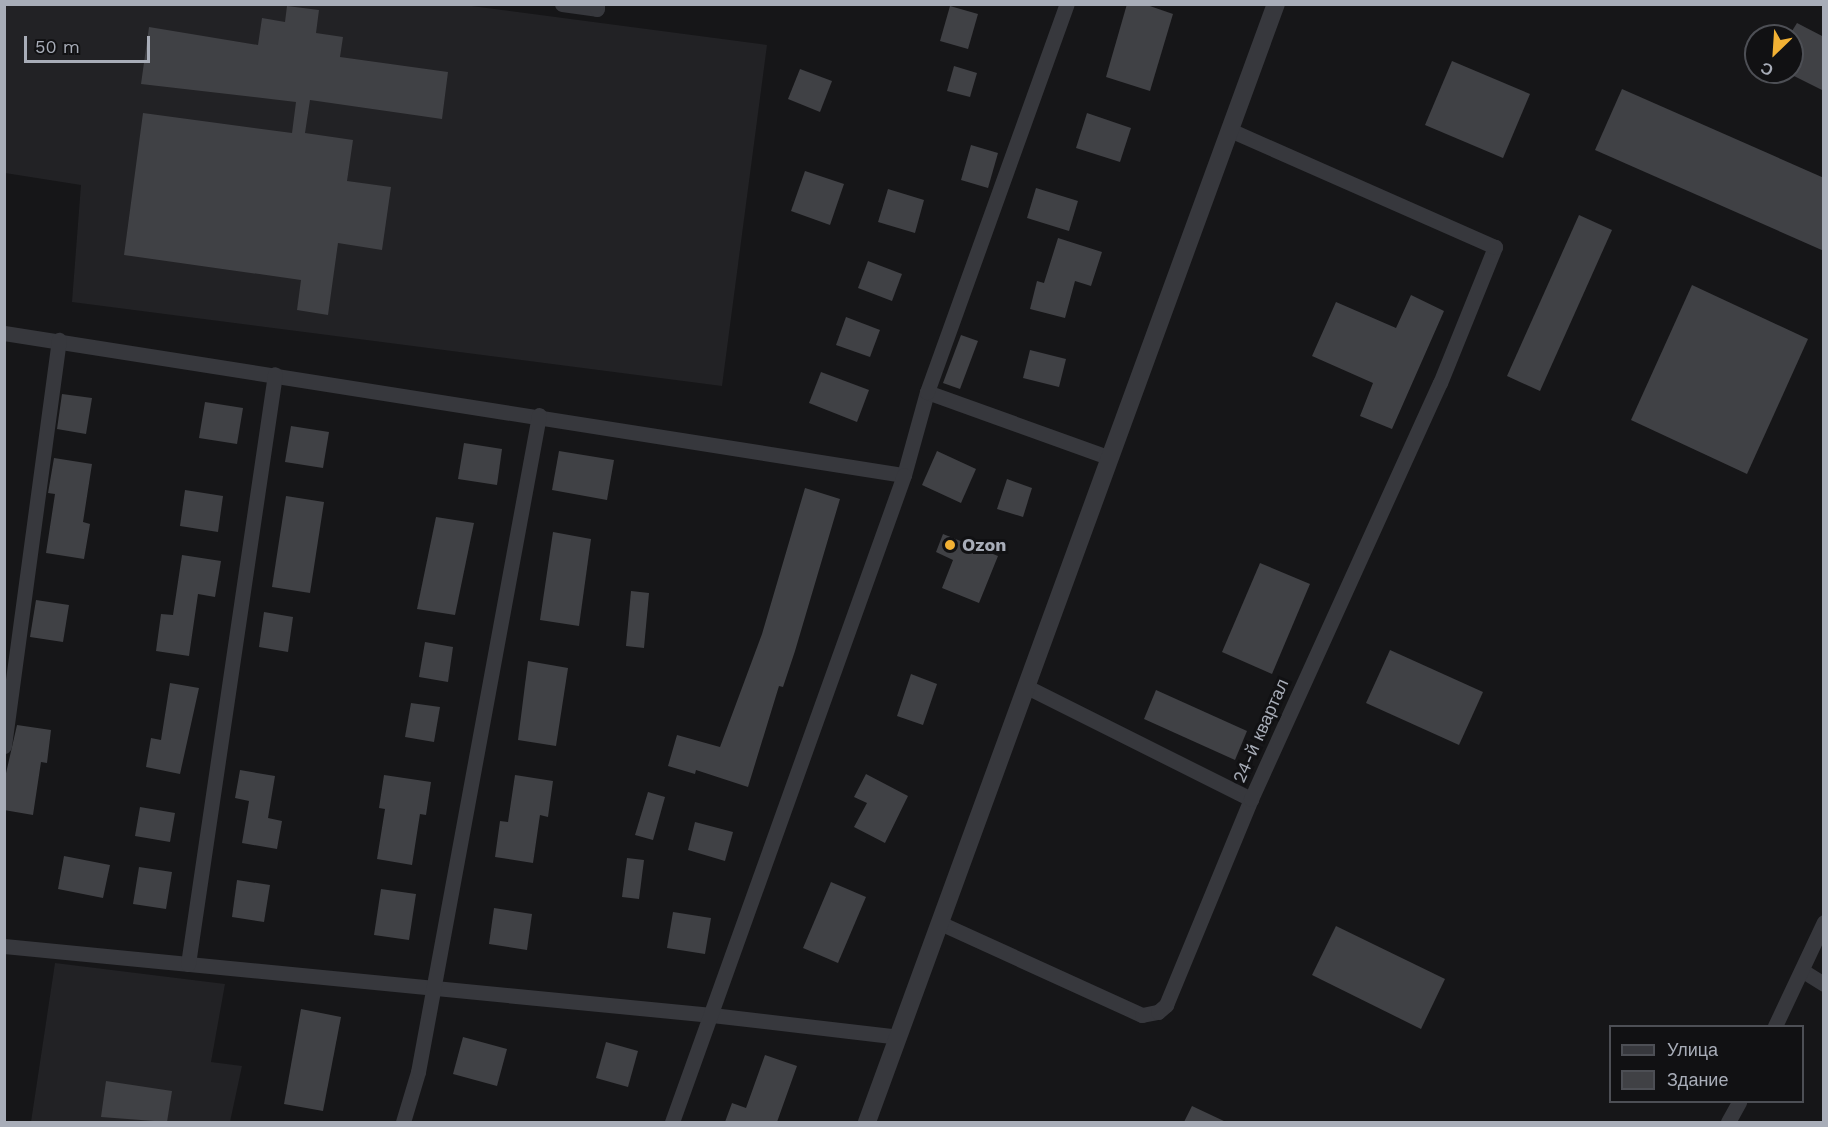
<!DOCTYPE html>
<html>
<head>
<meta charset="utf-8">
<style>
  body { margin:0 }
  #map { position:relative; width:1828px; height:1127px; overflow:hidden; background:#161618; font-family:"Work Sans",sans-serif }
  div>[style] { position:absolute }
  .built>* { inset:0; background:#222225 }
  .building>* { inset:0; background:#404145 }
  .minor>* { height:15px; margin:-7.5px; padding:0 7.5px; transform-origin:7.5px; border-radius:7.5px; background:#37383d }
  .tertiary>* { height:18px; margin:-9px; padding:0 9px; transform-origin:9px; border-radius:9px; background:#37383d }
  .dots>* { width:16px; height:16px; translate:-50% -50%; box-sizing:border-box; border:3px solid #111113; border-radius:50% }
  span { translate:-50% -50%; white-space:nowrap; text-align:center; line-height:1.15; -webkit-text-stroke:6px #111113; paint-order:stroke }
  .poi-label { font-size:18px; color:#a8adb8; font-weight:700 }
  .left { translate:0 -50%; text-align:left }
  .street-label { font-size:18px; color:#a8adb8 }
  .frame { position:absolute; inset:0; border:6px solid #a8adb8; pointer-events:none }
  .legend { position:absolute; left:1609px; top:1025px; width:195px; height:78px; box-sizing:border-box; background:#111113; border:2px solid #4d4f55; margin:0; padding:8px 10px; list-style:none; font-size:18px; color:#a8adb8 }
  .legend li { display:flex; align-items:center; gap:12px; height:30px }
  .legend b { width:30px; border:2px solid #4d4f55 }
  .north { position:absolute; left:1744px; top:24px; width:60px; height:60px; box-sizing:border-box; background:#111113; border:2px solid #4d4f55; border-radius:50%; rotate:205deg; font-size:16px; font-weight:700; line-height:24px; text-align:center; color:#a8adb8 }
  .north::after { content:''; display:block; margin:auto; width:21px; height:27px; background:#f2b134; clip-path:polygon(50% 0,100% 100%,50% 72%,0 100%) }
  .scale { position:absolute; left:24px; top:36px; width:126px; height:27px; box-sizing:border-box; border:3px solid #a8adb8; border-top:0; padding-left:8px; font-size:18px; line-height:21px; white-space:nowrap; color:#a8adb8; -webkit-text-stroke:4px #111113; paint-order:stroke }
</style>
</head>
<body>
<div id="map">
  <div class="built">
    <div style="clip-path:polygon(456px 4px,767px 45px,722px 386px,72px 302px,81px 185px,5px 173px,5px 5px)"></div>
    <div style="clip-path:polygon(55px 963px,225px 984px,211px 1062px,242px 1066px,230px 1122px,31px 1122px)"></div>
  </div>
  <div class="building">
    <div style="clip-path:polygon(1127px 4px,1144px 4px,1173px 14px,1150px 91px,1106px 77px)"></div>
    <div style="clip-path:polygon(287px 6px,319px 10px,316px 33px,343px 37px,340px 57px,448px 72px,442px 119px,310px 100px,305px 133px,353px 140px,347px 181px,391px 187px,382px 250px,338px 243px,328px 315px,297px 310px,301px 280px,124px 255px,143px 113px,292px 133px,296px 102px,141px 84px,149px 27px,258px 45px,262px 18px,285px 22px)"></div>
    <div style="clip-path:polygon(950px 6px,978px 14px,968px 49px,940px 41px)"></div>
    <div style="clip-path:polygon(1797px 23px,1824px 37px,1824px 91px,1792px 75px,1792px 31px)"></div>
    <div style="clip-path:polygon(1452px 61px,1530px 94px,1503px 158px,1425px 125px)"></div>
    <div style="clip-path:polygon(954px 66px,977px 73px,970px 97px,947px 91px)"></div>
    <div style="clip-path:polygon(800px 69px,832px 81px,820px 112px,788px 99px)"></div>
    <div style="clip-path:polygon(1622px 89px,1824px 178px,1824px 251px,1595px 150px)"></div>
    <div style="clip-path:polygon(1087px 113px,1131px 128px,1120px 162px,1076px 148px)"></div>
    <div style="clip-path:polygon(971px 145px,998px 153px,988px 188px,961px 180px)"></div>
    <div style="clip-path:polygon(805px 171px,844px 184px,830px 225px,791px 211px)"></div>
    <div style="clip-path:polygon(1036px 188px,1078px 201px,1069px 231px,1027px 218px)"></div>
    <div style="clip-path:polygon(888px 189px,924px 200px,915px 233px,878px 222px)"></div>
    <div style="clip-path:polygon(1579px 215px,1612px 230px,1540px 391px,1507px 376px)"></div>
    <div style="clip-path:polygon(1058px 238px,1102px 252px,1091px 286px,1075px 281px,1065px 318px,1030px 309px,1037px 281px,1044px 283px)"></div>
    <div style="clip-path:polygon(868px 261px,902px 274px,892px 301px,858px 288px)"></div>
    <div style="clip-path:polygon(1692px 285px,1808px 339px,1747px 474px,1631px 420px)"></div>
    <div style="clip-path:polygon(1411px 295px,1444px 311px,1392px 429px,1360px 416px,1373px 383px,1312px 356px,1336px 302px,1396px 328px)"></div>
    <div style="clip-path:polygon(846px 317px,880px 330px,870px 357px,836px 345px)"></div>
    <div style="clip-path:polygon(961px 335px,978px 341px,960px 389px,943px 383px)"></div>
    <div style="clip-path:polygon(1030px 350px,1066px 359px,1059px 387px,1023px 378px)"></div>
    <div style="clip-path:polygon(821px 372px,869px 390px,857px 422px,809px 403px)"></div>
    <div style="clip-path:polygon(62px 394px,92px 398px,86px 434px,57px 429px)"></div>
    <div style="clip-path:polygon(205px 402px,243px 408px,237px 444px,199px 438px)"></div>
    <div style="clip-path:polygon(291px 426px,329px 432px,323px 468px,285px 462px)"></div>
    <div style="clip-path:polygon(464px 443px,502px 449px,497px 485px,458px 479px)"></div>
    <div style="clip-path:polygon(559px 451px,614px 460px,607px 500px,552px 490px)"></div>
    <div style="clip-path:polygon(937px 451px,976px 469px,961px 503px,922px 485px)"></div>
    <div style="clip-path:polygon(54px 458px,92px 464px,83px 522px,90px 524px,84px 559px,46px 553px,55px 494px,48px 493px)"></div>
    <div style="clip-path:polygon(1007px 479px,1032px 488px,1023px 517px,997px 509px)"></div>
    <div style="clip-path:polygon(805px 488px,840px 499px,795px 651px,783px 687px,779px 686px,748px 787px,696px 770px,695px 774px,668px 766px,677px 735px,720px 747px,762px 634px)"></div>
    <div style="clip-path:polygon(185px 490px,223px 496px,218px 532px,180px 526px)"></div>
    <div style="clip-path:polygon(286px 496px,324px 502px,310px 593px,272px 587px)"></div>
    <div style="clip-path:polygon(436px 517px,474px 523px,455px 615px,417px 609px)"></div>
    <div style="clip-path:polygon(553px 532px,591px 539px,579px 626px,540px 620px)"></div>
    <div style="clip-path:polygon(943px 534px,998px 556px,979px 603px,942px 588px,953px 560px,936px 552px)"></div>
    <div style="clip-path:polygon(182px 555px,221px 561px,215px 597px,198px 594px,189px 656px,156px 651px,161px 614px,173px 615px)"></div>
    <div style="clip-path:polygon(1260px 563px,1310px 584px,1272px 674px,1222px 652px)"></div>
    <div style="clip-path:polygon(631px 591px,649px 593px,644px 648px,626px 646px)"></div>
    <div style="clip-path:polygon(36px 600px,69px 605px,63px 642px,30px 637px)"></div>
    <div style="clip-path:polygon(264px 612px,293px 617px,288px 652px,259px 647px)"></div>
    <div style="clip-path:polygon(425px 642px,453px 647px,448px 682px,419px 677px)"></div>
    <div style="clip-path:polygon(1390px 650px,1483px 692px,1459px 745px,1366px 703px)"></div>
    <div style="clip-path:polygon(528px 661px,568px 668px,556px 746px,518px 740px)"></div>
    <div style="clip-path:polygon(911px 674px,937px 684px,923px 725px,897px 716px)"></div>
    <div style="clip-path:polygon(170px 683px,199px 688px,180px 774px,146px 767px,151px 738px,161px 740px)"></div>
    <div style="clip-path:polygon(1156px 690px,1247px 731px,1235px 760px,1144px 719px)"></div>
    <div style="clip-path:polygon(411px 703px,440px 707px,434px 742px,405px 737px)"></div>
    <div style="clip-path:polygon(17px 725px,51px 730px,47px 763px,41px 762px,33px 815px,4px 810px,4px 782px)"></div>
    <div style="clip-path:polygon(240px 770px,275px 776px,268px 818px,282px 821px,277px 849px,242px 843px,249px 801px,235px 798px)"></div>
    <div style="clip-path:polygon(866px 774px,908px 796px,885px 843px,854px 827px,867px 803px,854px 797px)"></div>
    <div style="clip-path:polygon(384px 775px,431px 782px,426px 815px,420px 814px,412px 865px,377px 859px,385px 809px,379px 808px)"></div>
    <div style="clip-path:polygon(515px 775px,553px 781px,548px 817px,540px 815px,533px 863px,495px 857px,500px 821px,508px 822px)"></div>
    <div style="clip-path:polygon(648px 792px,665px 797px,653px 840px,635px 835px)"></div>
    <div style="clip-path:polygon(140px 807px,175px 813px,170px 842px,135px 836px)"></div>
    <div style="clip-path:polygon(695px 822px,733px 832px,725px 861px,688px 850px)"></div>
    <div style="clip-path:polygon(64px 856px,110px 865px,103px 898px,58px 889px)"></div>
    <div style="clip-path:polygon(627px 858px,644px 860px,639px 899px,622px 897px)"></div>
    <div style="clip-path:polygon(139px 867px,172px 872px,166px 909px,133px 904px)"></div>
    <div style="clip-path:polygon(237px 880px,270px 885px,264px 922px,232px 917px)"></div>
    <div style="clip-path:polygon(831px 882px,866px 897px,838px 963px,803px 948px)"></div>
    <div style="clip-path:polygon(381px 889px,416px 894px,409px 940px,374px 935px)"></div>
    <div style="clip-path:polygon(494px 908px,532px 914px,527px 950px,489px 944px)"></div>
    <div style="clip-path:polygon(673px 912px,711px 918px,705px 954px,667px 948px)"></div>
    <div style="clip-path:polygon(1336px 926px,1445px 979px,1421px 1029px,1312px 975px)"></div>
    <div style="clip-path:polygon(301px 1009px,341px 1017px,323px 1111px,284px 1104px)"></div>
    <div style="clip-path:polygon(463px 1037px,507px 1049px,497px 1086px,453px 1074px)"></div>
    <div style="clip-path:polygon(606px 1042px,638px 1051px,628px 1087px,596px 1078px)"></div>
    <div style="clip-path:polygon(765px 1055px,797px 1066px,777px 1122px,725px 1122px,732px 1103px,746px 1108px)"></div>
    <div style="clip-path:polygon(106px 1081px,172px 1091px,167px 1122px,101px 1117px)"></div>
    <div style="clip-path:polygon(1192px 1106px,1226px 1122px,1184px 1122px)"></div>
  </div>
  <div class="minor">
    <div style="left:562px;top:4px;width:35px;rotate:8deg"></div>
    <div style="left:597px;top:9px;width:5px;rotate:-90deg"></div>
    <div style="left:4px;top:333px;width:911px;rotate:8.97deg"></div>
    <div style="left:904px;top:475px;width:86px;rotate:-74.5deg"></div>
    <div style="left:927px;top:392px;width:192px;rotate:19.8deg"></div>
    <div style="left:927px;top:392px;width:412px;rotate:-70.2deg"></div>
    <div style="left:1025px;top:686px;width:253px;rotate:26.6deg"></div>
    <div style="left:4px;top:746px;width:410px;rotate:-82.3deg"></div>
    <div style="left:940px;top:923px;width:222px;rotate:24.5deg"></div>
    <div style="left:1142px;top:1015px;width:16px;rotate:-11deg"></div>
    <div style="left:1158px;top:1012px;width:11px;rotate:-41deg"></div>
    <div style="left:1166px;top:1005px;width:223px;rotate:-67.6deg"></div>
    <div style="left:1251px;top:799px;width:457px;rotate:-65.6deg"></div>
    <div style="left:1440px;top:383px;width:147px;rotate:-68deg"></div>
    <div style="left:1495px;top:247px;width:290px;rotate:-156.2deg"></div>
    <div style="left:4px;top:946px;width:711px;rotate:5.57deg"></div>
    <div style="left:712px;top:1015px;width:187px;rotate:6.7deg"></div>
    <div style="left:188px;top:964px;width:596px;rotate:-81.61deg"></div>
    <div style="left:1803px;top:971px;width:25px;rotate:32deg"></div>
    <div style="left:1775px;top:1026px;width:115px;rotate:-64.8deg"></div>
    <div style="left:403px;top:1122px;width:52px;rotate:-73.3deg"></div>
    <div style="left:418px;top:1072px;width:668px;rotate:-79.56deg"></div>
    <div style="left:672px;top:1122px;width:687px;rotate:-70.27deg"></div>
    <div style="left:1728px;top:1122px;width:23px;rotate:-61deg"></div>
  </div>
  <div class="tertiary">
    <div style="left:867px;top:1122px;width:1190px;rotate:-69.91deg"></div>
  </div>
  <div class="dots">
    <div style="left:950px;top:545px;background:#f2b134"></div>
  </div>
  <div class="poi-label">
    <span class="left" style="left:962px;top:545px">Ozon</span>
  </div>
  <div class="street-label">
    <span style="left:1261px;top:731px;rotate:-66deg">24-й квартал</span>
  </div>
  <div class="frame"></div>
  <ul class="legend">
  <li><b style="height:8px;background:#37383d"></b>Улица</li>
  <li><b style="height:16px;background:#404145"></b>Здание</li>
  </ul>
  <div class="north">С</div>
  <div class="scale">50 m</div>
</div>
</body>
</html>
